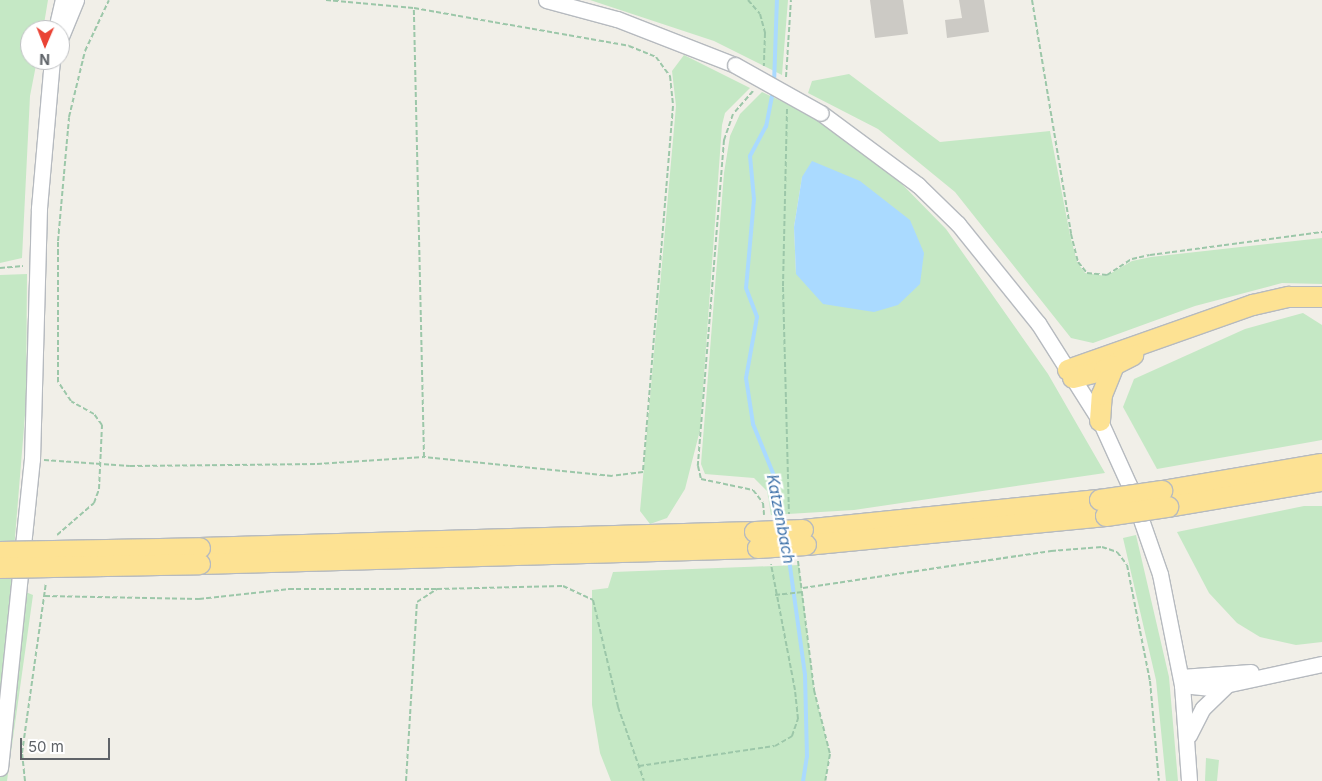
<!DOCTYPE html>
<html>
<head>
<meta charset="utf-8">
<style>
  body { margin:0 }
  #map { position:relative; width:1322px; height:781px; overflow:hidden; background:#f1efe8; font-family:Inter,sans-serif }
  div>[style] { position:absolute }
  .green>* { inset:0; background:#c5e8c5 }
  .water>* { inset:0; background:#aadaff }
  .stream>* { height:4px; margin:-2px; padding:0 2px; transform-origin:2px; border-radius:2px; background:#aadaff }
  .building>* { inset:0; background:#cccac5 }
  .path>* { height:2px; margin-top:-1px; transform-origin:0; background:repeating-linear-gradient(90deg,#9cc7a9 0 5px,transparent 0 7.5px) }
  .roads { filter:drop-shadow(1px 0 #b6babf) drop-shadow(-1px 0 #b6babf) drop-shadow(0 1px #b6babf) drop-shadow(0 -1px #b6babf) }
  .secondary>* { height:15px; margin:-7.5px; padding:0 7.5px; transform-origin:7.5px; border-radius:7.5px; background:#fff }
  .highway>* { height:20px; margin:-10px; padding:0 10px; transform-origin:10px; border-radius:10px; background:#fde293 }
  .bridges { filter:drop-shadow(1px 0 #b6babf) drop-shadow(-1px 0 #b6babf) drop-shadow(0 1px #b6babf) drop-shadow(0 -1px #b6babf) }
  .secondary-bridge>* { height:15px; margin:-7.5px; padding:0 7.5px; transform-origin:7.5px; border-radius:7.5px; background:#fff }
  .highway-bridge>* { height:20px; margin:-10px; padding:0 10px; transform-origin:10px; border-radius:10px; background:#fde293 }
  span { translate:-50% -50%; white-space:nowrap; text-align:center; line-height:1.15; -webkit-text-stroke:4.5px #fff; paint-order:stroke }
  .water-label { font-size:16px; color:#4174aa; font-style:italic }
  .north { position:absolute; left:20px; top:20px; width:50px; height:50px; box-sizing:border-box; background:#fff; border:1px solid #bfc1c3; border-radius:50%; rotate:181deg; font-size:14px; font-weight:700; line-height:20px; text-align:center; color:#5f6368 }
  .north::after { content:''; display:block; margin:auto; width:18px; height:22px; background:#ea4335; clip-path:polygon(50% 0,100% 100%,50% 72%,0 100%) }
  .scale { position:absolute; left:20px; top:738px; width:90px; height:22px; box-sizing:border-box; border:2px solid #5f6368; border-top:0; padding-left:6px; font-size:15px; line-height:18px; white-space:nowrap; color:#5f6368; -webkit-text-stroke:4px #fff; paint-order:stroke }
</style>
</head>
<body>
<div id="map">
  <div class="green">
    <div style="clip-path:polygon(0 0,48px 0,43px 30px,30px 30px,30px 60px,37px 60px,30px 96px,22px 258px,0 263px)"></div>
    <div style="clip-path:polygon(590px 0,788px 0,782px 75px,714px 41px)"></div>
    <div style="clip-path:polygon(684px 55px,750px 88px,725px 113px,722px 125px,700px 430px,685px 489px,667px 518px,650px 524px,640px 511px,676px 106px,672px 71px)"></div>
    <div style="clip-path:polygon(849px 74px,940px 142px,1050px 131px,1070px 235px,1077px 262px,1085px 273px,1106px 276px,1132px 261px,1151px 257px,1322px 238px,1322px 284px,1282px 283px,1195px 306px,1093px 343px,1071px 338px,955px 192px,878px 129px,808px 93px,812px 81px)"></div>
    <div style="clip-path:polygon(evenodd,762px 92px,811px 115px,893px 175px,946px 229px,1048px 374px,1105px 473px,854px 510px,771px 515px,767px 491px,754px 478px,705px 474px,701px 464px,724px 173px,730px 136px,740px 114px,762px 92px,802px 177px,796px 274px,794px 227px,802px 177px)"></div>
    <div style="clip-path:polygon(27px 274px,26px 403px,11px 586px,33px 595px,7px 781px,0 781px,0 275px)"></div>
    <div style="clip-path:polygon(1303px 313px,1322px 325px,1322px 440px,1157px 469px,1123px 407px,1134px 379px,1245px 329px)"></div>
    <div style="clip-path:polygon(1304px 506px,1322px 506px,1322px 642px,1296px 645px,1260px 637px,1237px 623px,1209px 593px,1177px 532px)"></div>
    <div style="clip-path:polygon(1136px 535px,1169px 677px,1178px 781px,1166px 781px,1156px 680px,1123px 538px)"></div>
    <div style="clip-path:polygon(799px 565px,814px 690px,830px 754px,825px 781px,611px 781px,600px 753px,592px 705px,592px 590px,608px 588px,613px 572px)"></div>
    <div style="clip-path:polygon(1206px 758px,1219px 760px,1217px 781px,1205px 781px)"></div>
  </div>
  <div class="water">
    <div style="clip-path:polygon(812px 161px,860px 181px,910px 220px,924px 253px,920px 284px,898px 305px,874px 312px,823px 304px,796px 274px,794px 227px,802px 177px)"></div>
  </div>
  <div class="stream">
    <div style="left:774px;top:84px;width:84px;rotate:-88deg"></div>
    <div style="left:773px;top:91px;width:36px;rotate:101deg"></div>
    <div style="left:766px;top:126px;width:34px;rotate:118deg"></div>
    <div style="left:750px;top:156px;width:43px;rotate:84.7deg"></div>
    <div style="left:754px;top:199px;width:89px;rotate:95.1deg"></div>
    <div style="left:746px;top:288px;width:31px;rotate:69deg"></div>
    <div style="left:757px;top:317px;width:62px;rotate:100.2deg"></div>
    <div style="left:746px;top:378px;width:47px;rotate:81.3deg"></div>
    <div style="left:753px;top:424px;width:64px;rotate:67.9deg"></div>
    <div style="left:777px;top:483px;width:44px;rotate:80.8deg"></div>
    <div style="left:788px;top:552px;width:124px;rotate:82.1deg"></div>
    <div style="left:805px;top:675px;width:81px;rotate:88.6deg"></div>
    <div style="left:807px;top:756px;width:25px;rotate:99deg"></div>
  </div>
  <div class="building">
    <div style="clip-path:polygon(870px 0,903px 0,908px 34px,875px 38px)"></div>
    <div style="clip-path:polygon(959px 0,984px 0,989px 32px,947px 38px,945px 20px,962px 18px)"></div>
  </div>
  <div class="path">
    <div style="left:326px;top:0;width:88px;rotate:5.2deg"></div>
    <div style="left:414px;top:8px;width:218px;rotate:10deg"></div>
    <div style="left:629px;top:46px;width:29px;rotate:22deg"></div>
    <div style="left:656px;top:57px;width:24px;rotate:54deg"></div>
    <div style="left:670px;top:76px;width:30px;rotate:84deg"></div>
    <div style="left:673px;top:106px;width:367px;rotate:94.7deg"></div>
    <div style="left:643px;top:472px;width:31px;rotate:173deg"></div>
    <div style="left:612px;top:476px;width:189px;rotate:-174.2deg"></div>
    <div style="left:748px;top:0;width:18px;rotate:49deg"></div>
    <div style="left:760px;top:14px;width:20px;rotate:75deg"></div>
    <div style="left:765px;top:33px;width:33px;rotate:92deg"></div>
    <div style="left:1032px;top:0;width:237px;rotate:80.5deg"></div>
    <div style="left:1071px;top:234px;width:29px;rotate:76deg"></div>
    <div style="left:1078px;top:262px;width:14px;rotate:51deg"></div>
    <div style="left:1087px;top:273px;width:20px;rotate:6deg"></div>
    <div style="left:1107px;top:275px;width:30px;rotate:-33deg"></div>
    <div style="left:1132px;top:259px;width:18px;rotate:-13deg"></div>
    <div style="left:1150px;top:255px;width:174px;rotate:-7.6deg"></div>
    <div style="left:786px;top:77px;width:77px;rotate:-86.3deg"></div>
    <div style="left:753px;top:91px;width:30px;rotate:131deg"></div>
    <div style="left:733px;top:114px;width:28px;rotate:109deg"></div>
    <div style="left:724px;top:140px;width:327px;rotate:94.6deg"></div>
    <div style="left:698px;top:466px;width:13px;rotate:77deg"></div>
    <div style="left:701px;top:479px;width:53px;rotate:11.9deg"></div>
    <div style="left:753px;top:490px;width:16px;rotate:52deg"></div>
    <div style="left:763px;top:503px;width:12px;rotate:85deg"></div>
    <div style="left:787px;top:109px;width:178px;rotate:91.3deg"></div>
    <div style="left:783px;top:287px;width:227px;rotate:88.5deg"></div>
    <div style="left:0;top:268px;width:23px;rotate:-5deg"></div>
    <div style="left:44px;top:460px;width:86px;rotate:4deg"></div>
    <div style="left:130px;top:466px;width:187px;rotate:-0.6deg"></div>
    <div style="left:317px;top:464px;width:107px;rotate:-3.7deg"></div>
    <div style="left:424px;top:457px;width:449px;rotate:-91.3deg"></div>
    <div style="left:57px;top:535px;width:49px;rotate:-40.9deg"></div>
    <div style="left:94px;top:503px;width:15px;rotate:-70deg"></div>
    <div style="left:99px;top:489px;width:64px;rotate:-87.3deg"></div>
    <div style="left:102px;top:425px;width:14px;rotate:-126deg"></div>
    <div style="left:94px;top:414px;width:26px;rotate:-151deg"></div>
    <div style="left:71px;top:401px;width:23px;rotate:-124deg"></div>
    <div style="left:58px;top:382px;width:141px;rotate:-90deg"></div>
    <div style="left:58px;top:241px;width:124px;rotate:-84.9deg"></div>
    <div style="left:69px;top:117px;width:68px;rotate:-76.4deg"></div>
    <div style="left:85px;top:51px;width:56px;rotate:-64.8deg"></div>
    <div style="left:798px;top:561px;width:130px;rotate:82.9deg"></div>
    <div style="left:814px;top:690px;width:66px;rotate:76deg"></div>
    <div style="left:830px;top:754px;width:27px;rotate:100deg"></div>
    <div style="left:803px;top:588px;width:251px;rotate:-8.5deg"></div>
    <div style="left:1051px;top:551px;width:51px;rotate:-4.5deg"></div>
    <div style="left:1102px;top:547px;width:16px;rotate:18deg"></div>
    <div style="left:1117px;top:552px;width:16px;rotate:52deg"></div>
    <div style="left:1127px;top:565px;width:118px;rotate:78.8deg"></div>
    <div style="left:1150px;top:681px;width:100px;rotate:84.9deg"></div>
    <div style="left:775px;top:595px;width:28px;rotate:-6deg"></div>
    <div style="left:45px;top:596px;width:154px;rotate:1.1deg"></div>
    <div style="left:199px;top:599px;width:91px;rotate:-6.3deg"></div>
    <div style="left:289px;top:589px;width:148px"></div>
    <div style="left:639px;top:766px;width:137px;rotate:-8.4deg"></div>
    <div style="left:775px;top:746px;width:20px;rotate:-30deg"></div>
    <div style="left:792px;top:736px;width:18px;rotate:-71deg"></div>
    <div style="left:798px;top:719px;width:29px;rotate:-96deg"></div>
    <div style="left:795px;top:690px;width:128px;rotate:-100.8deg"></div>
    <div style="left:25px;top:781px;width:28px;rotate:-96deg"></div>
    <div style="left:22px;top:753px;width:172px;rotate:-82deg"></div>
    <div style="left:406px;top:781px;width:179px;rotate:-86.5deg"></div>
    <div style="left:417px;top:602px;width:24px;rotate:-33deg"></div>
    <div style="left:437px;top:589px;width:126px;rotate:-1.4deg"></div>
    <div style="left:563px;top:586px;width:33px;rotate:25deg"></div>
    <div style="left:593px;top:600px;width:110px;rotate:76.8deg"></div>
    <div style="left:618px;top:707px;width:78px;rotate:70.6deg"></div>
  </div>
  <div class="roads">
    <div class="secondary">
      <div style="left:546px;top:0;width:73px;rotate:15deg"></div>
      <div style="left:617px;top:19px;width:127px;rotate:21.3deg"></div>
      <div style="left:57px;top:25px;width:26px;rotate:-77deg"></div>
      <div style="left:60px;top:39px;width:42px;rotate:-67.7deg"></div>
      <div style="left:821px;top:113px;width:121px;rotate:36.6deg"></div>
      <div style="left:918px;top:185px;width:56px;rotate:44.3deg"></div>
      <div style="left:958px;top:224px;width:127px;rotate:51.1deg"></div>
      <div style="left:1038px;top:323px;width:116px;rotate:57.7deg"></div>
      <div style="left:1100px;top:421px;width:70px;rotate:65.6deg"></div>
      <div style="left:1129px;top:485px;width:94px;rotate:70.8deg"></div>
      <div style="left:1160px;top:574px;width:113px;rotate:78.8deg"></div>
      <div style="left:1182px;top:685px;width:96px;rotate:85.8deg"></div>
      <div style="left:1181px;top:677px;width:70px;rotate:-4.1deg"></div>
      <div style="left:1182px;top:685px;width:29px;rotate:6deg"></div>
      <div style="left:1211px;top:688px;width:114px;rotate:-12.2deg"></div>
      <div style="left:1189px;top:735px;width:30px;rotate:-63deg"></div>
      <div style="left:1203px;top:708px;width:33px;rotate:-44deg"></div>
      <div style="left:0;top:768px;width:311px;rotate:-84.1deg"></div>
      <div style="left:32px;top:459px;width:251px;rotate:-88.4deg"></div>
      <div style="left:39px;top:208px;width:149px;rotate:-85deg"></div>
    </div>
    <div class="highway">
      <div style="left:1068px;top:370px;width:196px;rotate:-19.4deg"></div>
      <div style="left:1253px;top:305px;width:37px;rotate:-13deg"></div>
      <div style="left:1289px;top:297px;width:33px"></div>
      <div style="left:1073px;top:378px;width:32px;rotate:-14deg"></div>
      <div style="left:1104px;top:370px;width:33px;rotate:-27deg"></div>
      <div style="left:1100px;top:421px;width:26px;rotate:-86deg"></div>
      <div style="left:1102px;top:395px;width:31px;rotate:-68deg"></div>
      <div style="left:1162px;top:491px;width:162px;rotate:-9.6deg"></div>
      <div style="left:1168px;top:507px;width:156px;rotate:-9.6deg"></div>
      <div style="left:803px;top:530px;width:299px;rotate:-5.8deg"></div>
      <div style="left:806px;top:545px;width:301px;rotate:-5.5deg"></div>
      <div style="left:200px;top:548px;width:555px;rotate:-1.65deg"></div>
      <div style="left:200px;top:564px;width:558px;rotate:-1.64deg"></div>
    </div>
  </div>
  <div class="bridges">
    <div class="secondary-bridge">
      <div style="left:735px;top:65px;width:98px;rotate:29.2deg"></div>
    </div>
    <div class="highway-bridge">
      <div style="left:1100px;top:500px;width:63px;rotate:-8.3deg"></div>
      <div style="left:1106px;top:516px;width:63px;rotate:-8.3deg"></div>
      <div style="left:755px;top:532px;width:48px;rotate:-2.4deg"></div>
      <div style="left:758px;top:548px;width:48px;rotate:-3.6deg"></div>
      <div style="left:0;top:552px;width:200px;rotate:-1.1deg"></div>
      <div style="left:0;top:568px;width:200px;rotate:-1.1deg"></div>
    </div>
  </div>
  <div class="water-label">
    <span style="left:781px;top:519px;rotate:79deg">Katzenbach</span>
  </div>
  <div class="north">N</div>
  <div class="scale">50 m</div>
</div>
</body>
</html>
